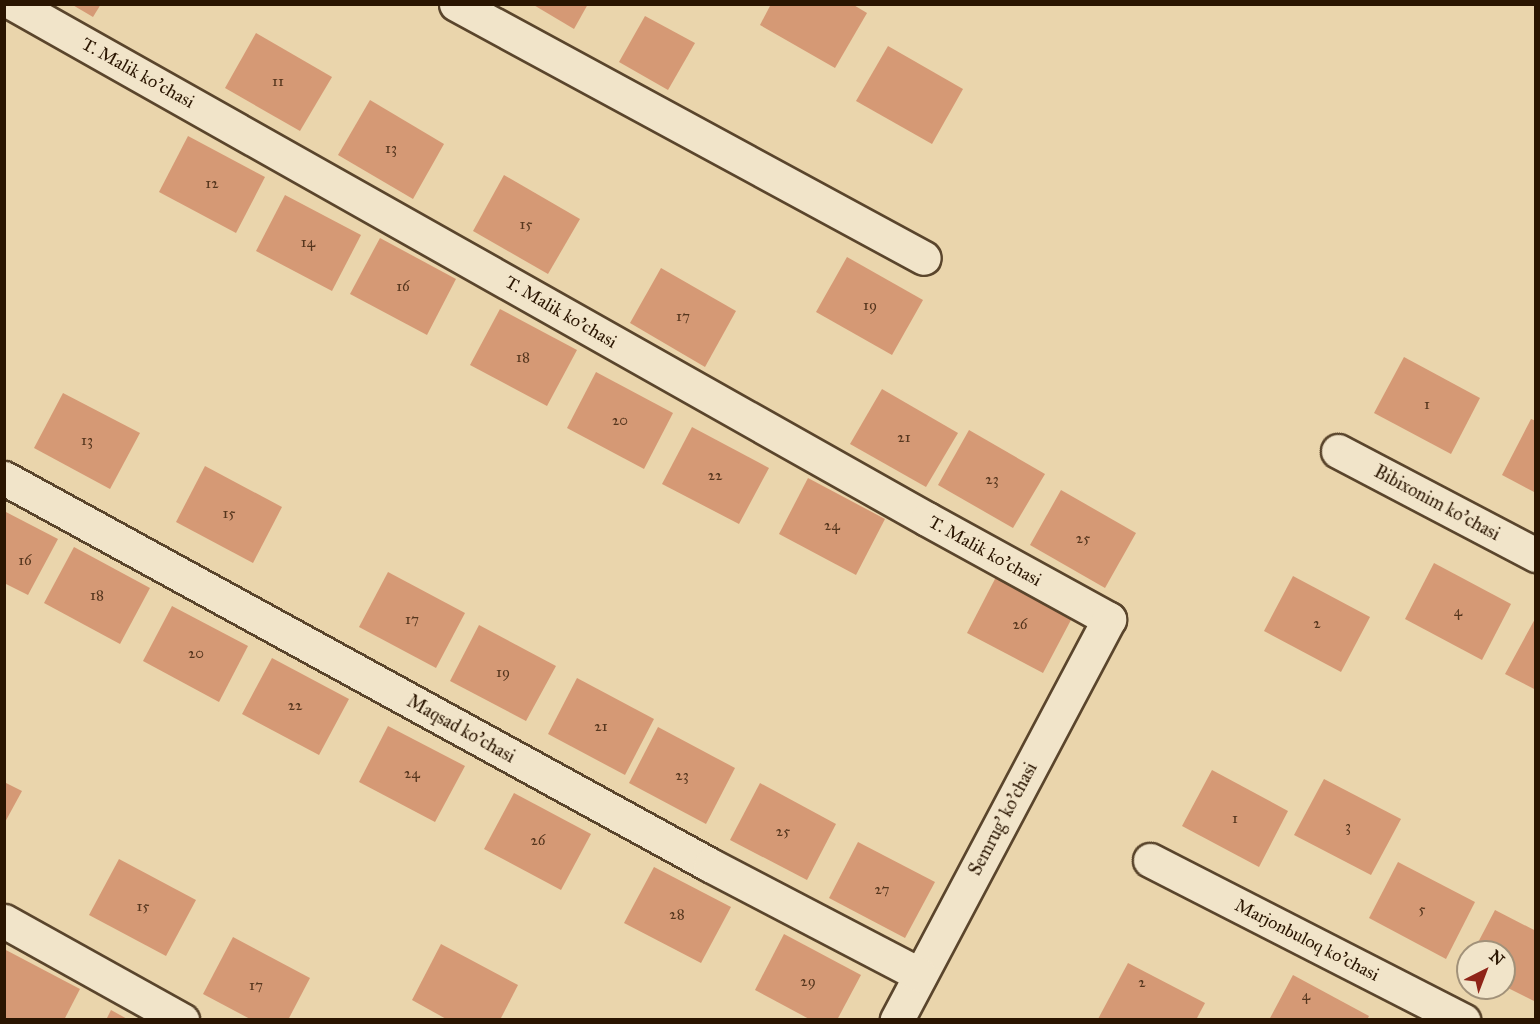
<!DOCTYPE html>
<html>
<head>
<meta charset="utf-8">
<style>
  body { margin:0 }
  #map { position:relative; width:1540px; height:1024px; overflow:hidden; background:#ead5ac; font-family:"IM FELL Great Primer",serif }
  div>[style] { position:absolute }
  .building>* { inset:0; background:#d59975 }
  .roads { filter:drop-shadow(2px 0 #5a452c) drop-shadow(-2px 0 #5a452c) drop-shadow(0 2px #5a452c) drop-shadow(0 -2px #5a452c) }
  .minor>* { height:33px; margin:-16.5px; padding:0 16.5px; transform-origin:16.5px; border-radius:16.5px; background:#f1e4c9 }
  span { translate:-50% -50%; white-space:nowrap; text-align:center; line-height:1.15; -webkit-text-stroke:6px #f1e4c9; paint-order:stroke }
  .number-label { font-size:15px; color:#55361e }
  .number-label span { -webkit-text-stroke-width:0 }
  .street-label { font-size:18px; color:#2a1501 }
  .frame { position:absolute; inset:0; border:6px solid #2a1501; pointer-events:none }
  .north { position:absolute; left:1456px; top:940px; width:60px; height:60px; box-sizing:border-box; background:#f1e4c9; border:2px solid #a19179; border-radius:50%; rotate:42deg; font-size:16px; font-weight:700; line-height:24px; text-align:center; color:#2a1501 }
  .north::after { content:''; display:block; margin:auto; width:21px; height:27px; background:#8f2418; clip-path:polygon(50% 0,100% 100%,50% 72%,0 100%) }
</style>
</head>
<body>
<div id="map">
  <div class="building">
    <div style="clip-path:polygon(71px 4px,101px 4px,93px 17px)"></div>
    <div style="clip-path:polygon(532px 4px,588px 4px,574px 29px)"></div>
    <div style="clip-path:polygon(771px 4px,852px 4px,867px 13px,835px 68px,760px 25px)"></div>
    <div style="clip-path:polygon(645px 16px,695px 43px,668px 90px,619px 62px)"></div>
    <div style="clip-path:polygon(256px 33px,332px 77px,300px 131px,225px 88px)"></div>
    <div style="clip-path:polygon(888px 46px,963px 89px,932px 144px,856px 101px)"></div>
    <div style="clip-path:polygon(370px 100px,444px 144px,413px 199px,338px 155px)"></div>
    <div style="clip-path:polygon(188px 136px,265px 177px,236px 233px,159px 192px)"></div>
    <div style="clip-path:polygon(504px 175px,580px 219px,548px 274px,473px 231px)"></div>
    <div style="clip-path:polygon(285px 195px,361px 235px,332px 291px,256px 251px)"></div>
    <div style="clip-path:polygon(380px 238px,456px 279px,427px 335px,350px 294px)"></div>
    <div style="clip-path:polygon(847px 257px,923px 300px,892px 355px,816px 312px)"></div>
    <div style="clip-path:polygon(661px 268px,736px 311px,705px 367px,630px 323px)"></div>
    <div style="clip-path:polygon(500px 309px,577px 350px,547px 406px,470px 365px)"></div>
    <div style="clip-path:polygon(1404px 357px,1480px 398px,1451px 454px,1374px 413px)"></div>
    <div style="clip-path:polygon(596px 372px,673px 413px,644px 469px,567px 428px)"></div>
    <div style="clip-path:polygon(882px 389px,958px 433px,926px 487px,850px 444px)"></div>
    <div style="clip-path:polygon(63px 393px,140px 433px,110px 489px,34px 448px)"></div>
    <div style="clip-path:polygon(1531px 419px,1536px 421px,1536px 493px,1502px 475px)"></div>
    <div style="clip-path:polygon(692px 427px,769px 468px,739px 524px,662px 484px)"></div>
    <div style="clip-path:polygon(969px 430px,1045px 474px,1013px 528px,938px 485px)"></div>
    <div style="clip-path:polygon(205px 466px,282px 507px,253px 563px,176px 522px)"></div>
    <div style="clip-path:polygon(808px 478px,885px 519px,856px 575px,779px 534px)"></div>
    <div style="clip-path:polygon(1061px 490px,1136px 533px,1105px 588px,1030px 545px)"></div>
    <div style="clip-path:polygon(4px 511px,58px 539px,28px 595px,4px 583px)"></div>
    <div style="clip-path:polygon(74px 547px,150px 588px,120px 644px,44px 603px)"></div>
    <div style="clip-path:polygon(1434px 563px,1511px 604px,1482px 660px,1405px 619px)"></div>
    <div style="clip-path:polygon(388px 572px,465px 613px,436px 668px,359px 627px)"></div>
    <div style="clip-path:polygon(1293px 576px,1370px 617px,1341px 672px,1264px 631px)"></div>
    <div style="clip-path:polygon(996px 577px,1072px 618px,1043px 673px,967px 633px)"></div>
    <div style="clip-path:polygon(172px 606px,248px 646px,219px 702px,143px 661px)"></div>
    <div style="clip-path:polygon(1536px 617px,1536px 690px,1505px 674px)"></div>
    <div style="clip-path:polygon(479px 625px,556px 666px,526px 721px,450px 681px)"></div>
    <div style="clip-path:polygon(272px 658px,349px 699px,319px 755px,242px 714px)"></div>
    <div style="clip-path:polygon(577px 678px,654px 719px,625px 775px,548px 734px)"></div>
    <div style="clip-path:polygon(388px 726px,465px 766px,435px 822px,359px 782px)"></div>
    <div style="clip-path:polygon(658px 727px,735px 768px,706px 824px,629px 783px)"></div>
    <div style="clip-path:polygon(1212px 770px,1288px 811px,1259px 867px,1182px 826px)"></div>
    <div style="clip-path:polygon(1324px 779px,1401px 819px,1371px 875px,1294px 835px)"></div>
    <div style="clip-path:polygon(4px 782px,22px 791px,4px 824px)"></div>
    <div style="clip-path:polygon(760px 783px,836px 824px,807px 880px,730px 840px)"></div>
    <div style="clip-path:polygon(514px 793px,591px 834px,561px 890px,484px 849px)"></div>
    <div style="clip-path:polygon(858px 842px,935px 882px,905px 938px,829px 898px)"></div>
    <div style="clip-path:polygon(119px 859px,196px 900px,166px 956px,89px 915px)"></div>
    <div style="clip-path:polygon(1398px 862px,1475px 902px,1446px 959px,1369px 918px)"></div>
    <div style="clip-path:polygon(654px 867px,731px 907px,701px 963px,624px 923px)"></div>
    <div style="clip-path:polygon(1495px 910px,1536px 931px,1536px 1002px,1504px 986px,1504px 952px,1473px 952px)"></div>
    <div style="clip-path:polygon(784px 934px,861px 975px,837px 1020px,811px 1020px,755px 990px)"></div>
    <div style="clip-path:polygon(233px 937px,310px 978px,288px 1020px,252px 1020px,203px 994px)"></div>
    <div style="clip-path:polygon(441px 944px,518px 985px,500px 1020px,448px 1020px,412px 1000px)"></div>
    <div style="clip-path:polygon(4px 949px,80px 989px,64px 1020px,4px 1020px)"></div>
    <div style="clip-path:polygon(1128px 963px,1205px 1003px,1196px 1020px,1098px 1019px)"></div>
    <div style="clip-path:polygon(1293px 975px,1369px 1016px,1367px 1020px,1269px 1020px)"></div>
    <div style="clip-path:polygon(111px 1010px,129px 1020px,106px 1020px)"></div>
  </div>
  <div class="roads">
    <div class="minor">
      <div style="left:14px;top:4px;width:1048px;rotate:29.43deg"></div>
      <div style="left:927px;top:519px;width:208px;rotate:28.8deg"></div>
      <div style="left:1109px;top:619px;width:454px;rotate:117.9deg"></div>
      <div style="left:456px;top:4px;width:532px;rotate:28.49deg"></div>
      <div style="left:1338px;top:451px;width:224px;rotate:27.7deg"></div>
      <div style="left:4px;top:478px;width:805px;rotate:28.73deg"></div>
      <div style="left:710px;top:865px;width:237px;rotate:27.6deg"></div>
      <div style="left:1150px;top:860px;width:352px;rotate:27.1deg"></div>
      <div style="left:4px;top:921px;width:204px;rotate:29.1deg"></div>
    </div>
  </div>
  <div class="number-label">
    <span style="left:278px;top:82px">11</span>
    <span style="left:391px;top:149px">13</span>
    <span style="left:212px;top:184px">12</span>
    <span style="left:526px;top:225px">15</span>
    <span style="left:308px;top:243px">14</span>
    <span style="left:403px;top:287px">16</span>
    <span style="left:870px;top:306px">19</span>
    <span style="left:683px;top:317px">17</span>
    <span style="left:523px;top:358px">18</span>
    <span style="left:1427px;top:405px">1</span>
    <span style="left:620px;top:421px">20</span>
    <span style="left:904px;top:438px">21</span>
    <span style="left:87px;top:441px">13</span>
    <span style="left:715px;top:476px">22</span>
    <span style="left:992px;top:480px">23</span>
    <span style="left:229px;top:514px">15</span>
    <span style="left:832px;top:526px">24</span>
    <span style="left:1083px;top:539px">25</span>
    <span style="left:25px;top:561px">16</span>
    <span style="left:97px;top:596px">18</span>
    <span style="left:1458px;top:612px">4</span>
    <span style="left:412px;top:620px">17</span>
    <span style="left:1317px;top:624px">2</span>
    <span style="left:1020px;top:625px">26</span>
    <span style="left:196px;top:654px">20</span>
    <span style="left:503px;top:673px">19</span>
    <span style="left:295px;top:706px">22</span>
    <span style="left:601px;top:727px">21</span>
    <span style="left:412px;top:774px">24</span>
    <span style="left:682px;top:776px">23</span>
    <span style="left:1235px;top:819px">1</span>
    <span style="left:1348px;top:827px">3</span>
    <span style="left:783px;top:832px">25</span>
    <span style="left:538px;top:841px">26</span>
    <span style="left:882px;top:890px">27</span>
    <span style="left:143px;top:907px">15</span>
    <span style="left:1422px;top:910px">5</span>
    <span style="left:677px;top:915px">28</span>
    <span style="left:808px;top:982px">29</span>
    <span style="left:1142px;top:983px">2</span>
    <span style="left:256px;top:986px">17</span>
    <span style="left:1306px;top:996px">4</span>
  </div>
  <div class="street-label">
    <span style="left:138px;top:73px;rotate:29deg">T. Malik ko'chasi</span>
    <span style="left:561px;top:312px;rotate:30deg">T. Malik ko'chasi</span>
    <span style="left:1437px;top:503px;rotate:28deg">Bibixonim ko'chasi</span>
    <span style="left:985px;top:551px;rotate:29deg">T. Malik ko'chasi</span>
    <span style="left:461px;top:729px;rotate:29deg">Maqsad ko'chasi</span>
    <span style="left:1003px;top:819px;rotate:-62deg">Semrug' ko'chasi</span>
    <span style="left:1307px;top:940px;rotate:27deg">Marjonbuloq ko'chasi</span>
  </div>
  <div class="frame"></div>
  <div class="north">N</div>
</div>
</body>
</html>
